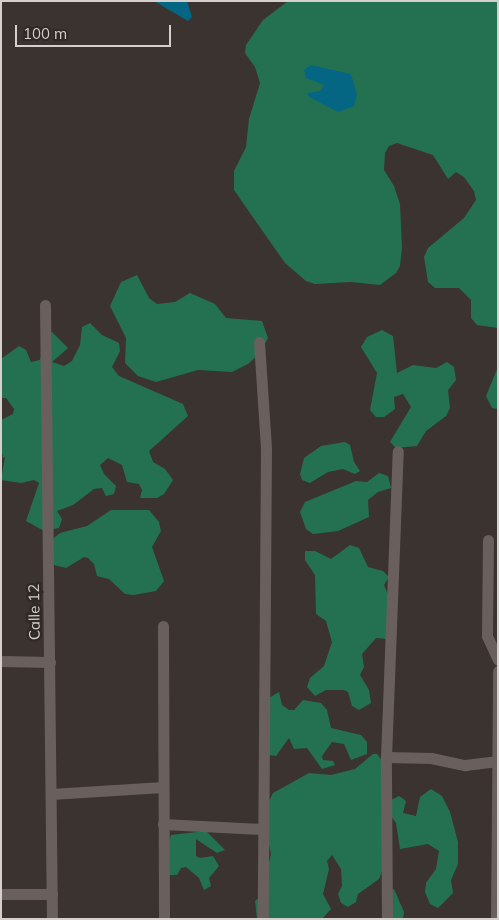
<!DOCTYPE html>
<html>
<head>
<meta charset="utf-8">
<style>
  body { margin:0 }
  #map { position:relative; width:499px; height:920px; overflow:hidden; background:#3b3330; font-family:Mulish,sans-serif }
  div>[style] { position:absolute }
  .forest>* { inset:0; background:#247152 }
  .water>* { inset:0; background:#056684 }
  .minor>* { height:11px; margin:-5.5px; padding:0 5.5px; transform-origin:5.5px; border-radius:5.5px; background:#69605d }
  span { translate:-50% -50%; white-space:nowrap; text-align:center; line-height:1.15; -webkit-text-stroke:5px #302926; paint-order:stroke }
  .street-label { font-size:15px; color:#d5d0ce }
  .frame { position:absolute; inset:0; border:2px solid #d5d0ce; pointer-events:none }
  .scale { position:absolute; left:15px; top:25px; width:156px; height:22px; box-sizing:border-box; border:2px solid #d5d0ce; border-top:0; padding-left:6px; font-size:15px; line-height:18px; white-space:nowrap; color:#d5d0ce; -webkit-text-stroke:4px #302926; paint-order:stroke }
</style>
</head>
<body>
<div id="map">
  <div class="forest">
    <div style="clip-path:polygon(288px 1px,498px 1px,498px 328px,477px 325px,471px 318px,471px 300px,459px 288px,435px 288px,428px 282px,424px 257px,428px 248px,464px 218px,476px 200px,474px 191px,464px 177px,456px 172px,448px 179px,433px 155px,397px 143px,389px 146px,385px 153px,384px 170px,394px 186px,400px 204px,402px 248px,400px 266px,396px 273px,380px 285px,351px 282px,315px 284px,306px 281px,285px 263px,234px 190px,234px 171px,246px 147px,249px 119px,260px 83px,255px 67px,245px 53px,246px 45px,263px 20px)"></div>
    <div style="clip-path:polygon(137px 275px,149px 298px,157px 304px,175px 302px,190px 293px,215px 304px,226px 318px,262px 321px,268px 338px,260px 353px,248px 364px,232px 372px,198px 370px,156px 382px,138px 376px,125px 363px,126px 338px,110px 306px,121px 282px)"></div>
    <div style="clip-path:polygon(90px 323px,102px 335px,119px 343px,120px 351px,112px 367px,119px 376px,183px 404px,188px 416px,149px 451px,153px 462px,165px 469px,173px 480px,164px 494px,157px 498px,140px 498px,142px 490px,139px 484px,127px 482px,122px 465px,108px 458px,100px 465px,104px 474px,116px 486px,114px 494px,106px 496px,102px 488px,94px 489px,73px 505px,57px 511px,62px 519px,59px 528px,44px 531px,26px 521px,39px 483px,34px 480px,21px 483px,1px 480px,5px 457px,3px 458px,1px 449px,1px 420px,13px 414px,14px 409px,6px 398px,1px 398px,1px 359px,19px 346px,26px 350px,31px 362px,40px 360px,47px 333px,52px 332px,68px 348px,52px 362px,64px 366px,72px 361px,80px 345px,82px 327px)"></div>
    <div style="clip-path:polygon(382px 330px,393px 336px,397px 373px,413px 365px,436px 368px,447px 362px,454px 367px,456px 380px,448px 390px,450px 408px,446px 416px,426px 431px,417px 446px,396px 448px,390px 442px,411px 407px,403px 394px,394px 397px,395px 409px,384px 417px,376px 417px,370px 410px,377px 373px,361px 347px,367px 337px)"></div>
    <div style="clip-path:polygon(498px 367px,498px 409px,492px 408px,486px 396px)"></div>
    <div style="clip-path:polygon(345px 442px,350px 445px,354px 462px,360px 471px,355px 474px,343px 469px,328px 472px,310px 483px,302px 480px,300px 474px,304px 458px,321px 446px)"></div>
    <div style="clip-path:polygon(379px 473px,388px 476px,391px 488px,378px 492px,368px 500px,369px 517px,338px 531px,313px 534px,306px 529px,300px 512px,305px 502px,356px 481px,367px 482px)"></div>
    <div style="clip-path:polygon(111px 510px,149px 510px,159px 522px,161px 531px,152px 547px,164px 581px,156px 591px,134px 595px,125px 594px,109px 579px,97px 576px,94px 564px,88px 558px,84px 557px,66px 568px,54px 565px,50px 557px,50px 541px,60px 533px,87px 526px)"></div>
    <div style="clip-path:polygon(350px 545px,359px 548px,368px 567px,383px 571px,389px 577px,384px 585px,389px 597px,387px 639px,376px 638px,362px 654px,364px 667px,360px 675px,369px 690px,371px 703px,359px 710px,352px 706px,348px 692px,344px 690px,326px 690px,315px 696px,307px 687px,310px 678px,324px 666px,332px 642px,326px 621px,316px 614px,315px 575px,305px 560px,305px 551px,315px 551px,331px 559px)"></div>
    <div style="clip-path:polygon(279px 692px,282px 705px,289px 710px,294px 710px,303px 700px,321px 703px,327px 710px,331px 728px,361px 735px,367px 742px,367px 754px,351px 760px,344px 744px,332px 742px,322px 756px,323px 760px,333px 761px,335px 765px,322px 769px,307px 748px,294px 749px,289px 738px,276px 756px,269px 755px,267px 699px)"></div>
    <div style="clip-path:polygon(373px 754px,377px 754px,382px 761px,382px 871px,379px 879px,358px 894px,356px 902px,348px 907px,341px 903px,338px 894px,342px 886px,341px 869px,332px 855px,327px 861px,329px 869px,323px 894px,331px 909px,322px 919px,257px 919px,255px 901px,261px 896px,271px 854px,266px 832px,267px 805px,273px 793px,309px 773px,331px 775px,355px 769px)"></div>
    <div style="clip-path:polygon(431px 789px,442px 796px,450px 812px,458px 842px,458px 864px,451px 880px,453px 893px,438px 908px,430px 904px,425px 892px,426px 883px,436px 869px,439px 851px,428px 844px,400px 849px,396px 823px,389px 813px,391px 800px,399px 796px,406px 801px,403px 813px,416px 816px,420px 797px)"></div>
    <div style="clip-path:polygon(206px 831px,225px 850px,217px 853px,196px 839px,196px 856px,200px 858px,213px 856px,219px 866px,209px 878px,211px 886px,204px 890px,199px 878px,186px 867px,181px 868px,177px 875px,169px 875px,168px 845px,171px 835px)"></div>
    <div style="clip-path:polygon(394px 889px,404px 912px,403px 919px,384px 919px,390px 890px)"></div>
  </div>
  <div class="water">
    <div style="clip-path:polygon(154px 1px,187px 1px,192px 17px,188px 21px)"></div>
    <div style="clip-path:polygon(311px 65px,351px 74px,357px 95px,354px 106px,338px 112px,309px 97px,307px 93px,320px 91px,324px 85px,306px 78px,304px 70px)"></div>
  </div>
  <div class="minor">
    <div style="left:45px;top:305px;width:614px;rotate:89.35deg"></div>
    <div style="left:259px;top:342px;width:106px;rotate:86.2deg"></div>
    <div style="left:266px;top:448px;width:471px;rotate:90.4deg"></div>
    <div style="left:488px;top:540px;width:96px;rotate:90.6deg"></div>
    <div style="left:487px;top:636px;width:26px;rotate:65deg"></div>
    <div style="left:163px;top:626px;width:293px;rotate:89.8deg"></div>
    <div style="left:1px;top:661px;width:49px;rotate:1.2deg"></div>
    <div style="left:386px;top:757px;width:45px;rotate:1.3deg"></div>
    <div style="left:431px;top:758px;width:35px;rotate:12deg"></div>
    <div style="left:465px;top:765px;width:33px;rotate:-7deg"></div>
    <div style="left:51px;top:794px;width:112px;rotate:-3.6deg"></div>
    <div style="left:163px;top:824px;width:100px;rotate:2.9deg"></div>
    <div style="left:1px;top:894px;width:51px"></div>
    <div style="left:387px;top:919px;width:162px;rotate:-90.4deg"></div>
    <div style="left:386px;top:757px;width:306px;rotate:-87.8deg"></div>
    <div style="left:496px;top:919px;width:248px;rotate:-89.5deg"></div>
  </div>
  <div class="street-label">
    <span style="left:34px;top:612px;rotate:-91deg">Calle 12</span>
  </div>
  <div class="frame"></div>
  <div class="scale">100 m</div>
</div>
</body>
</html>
